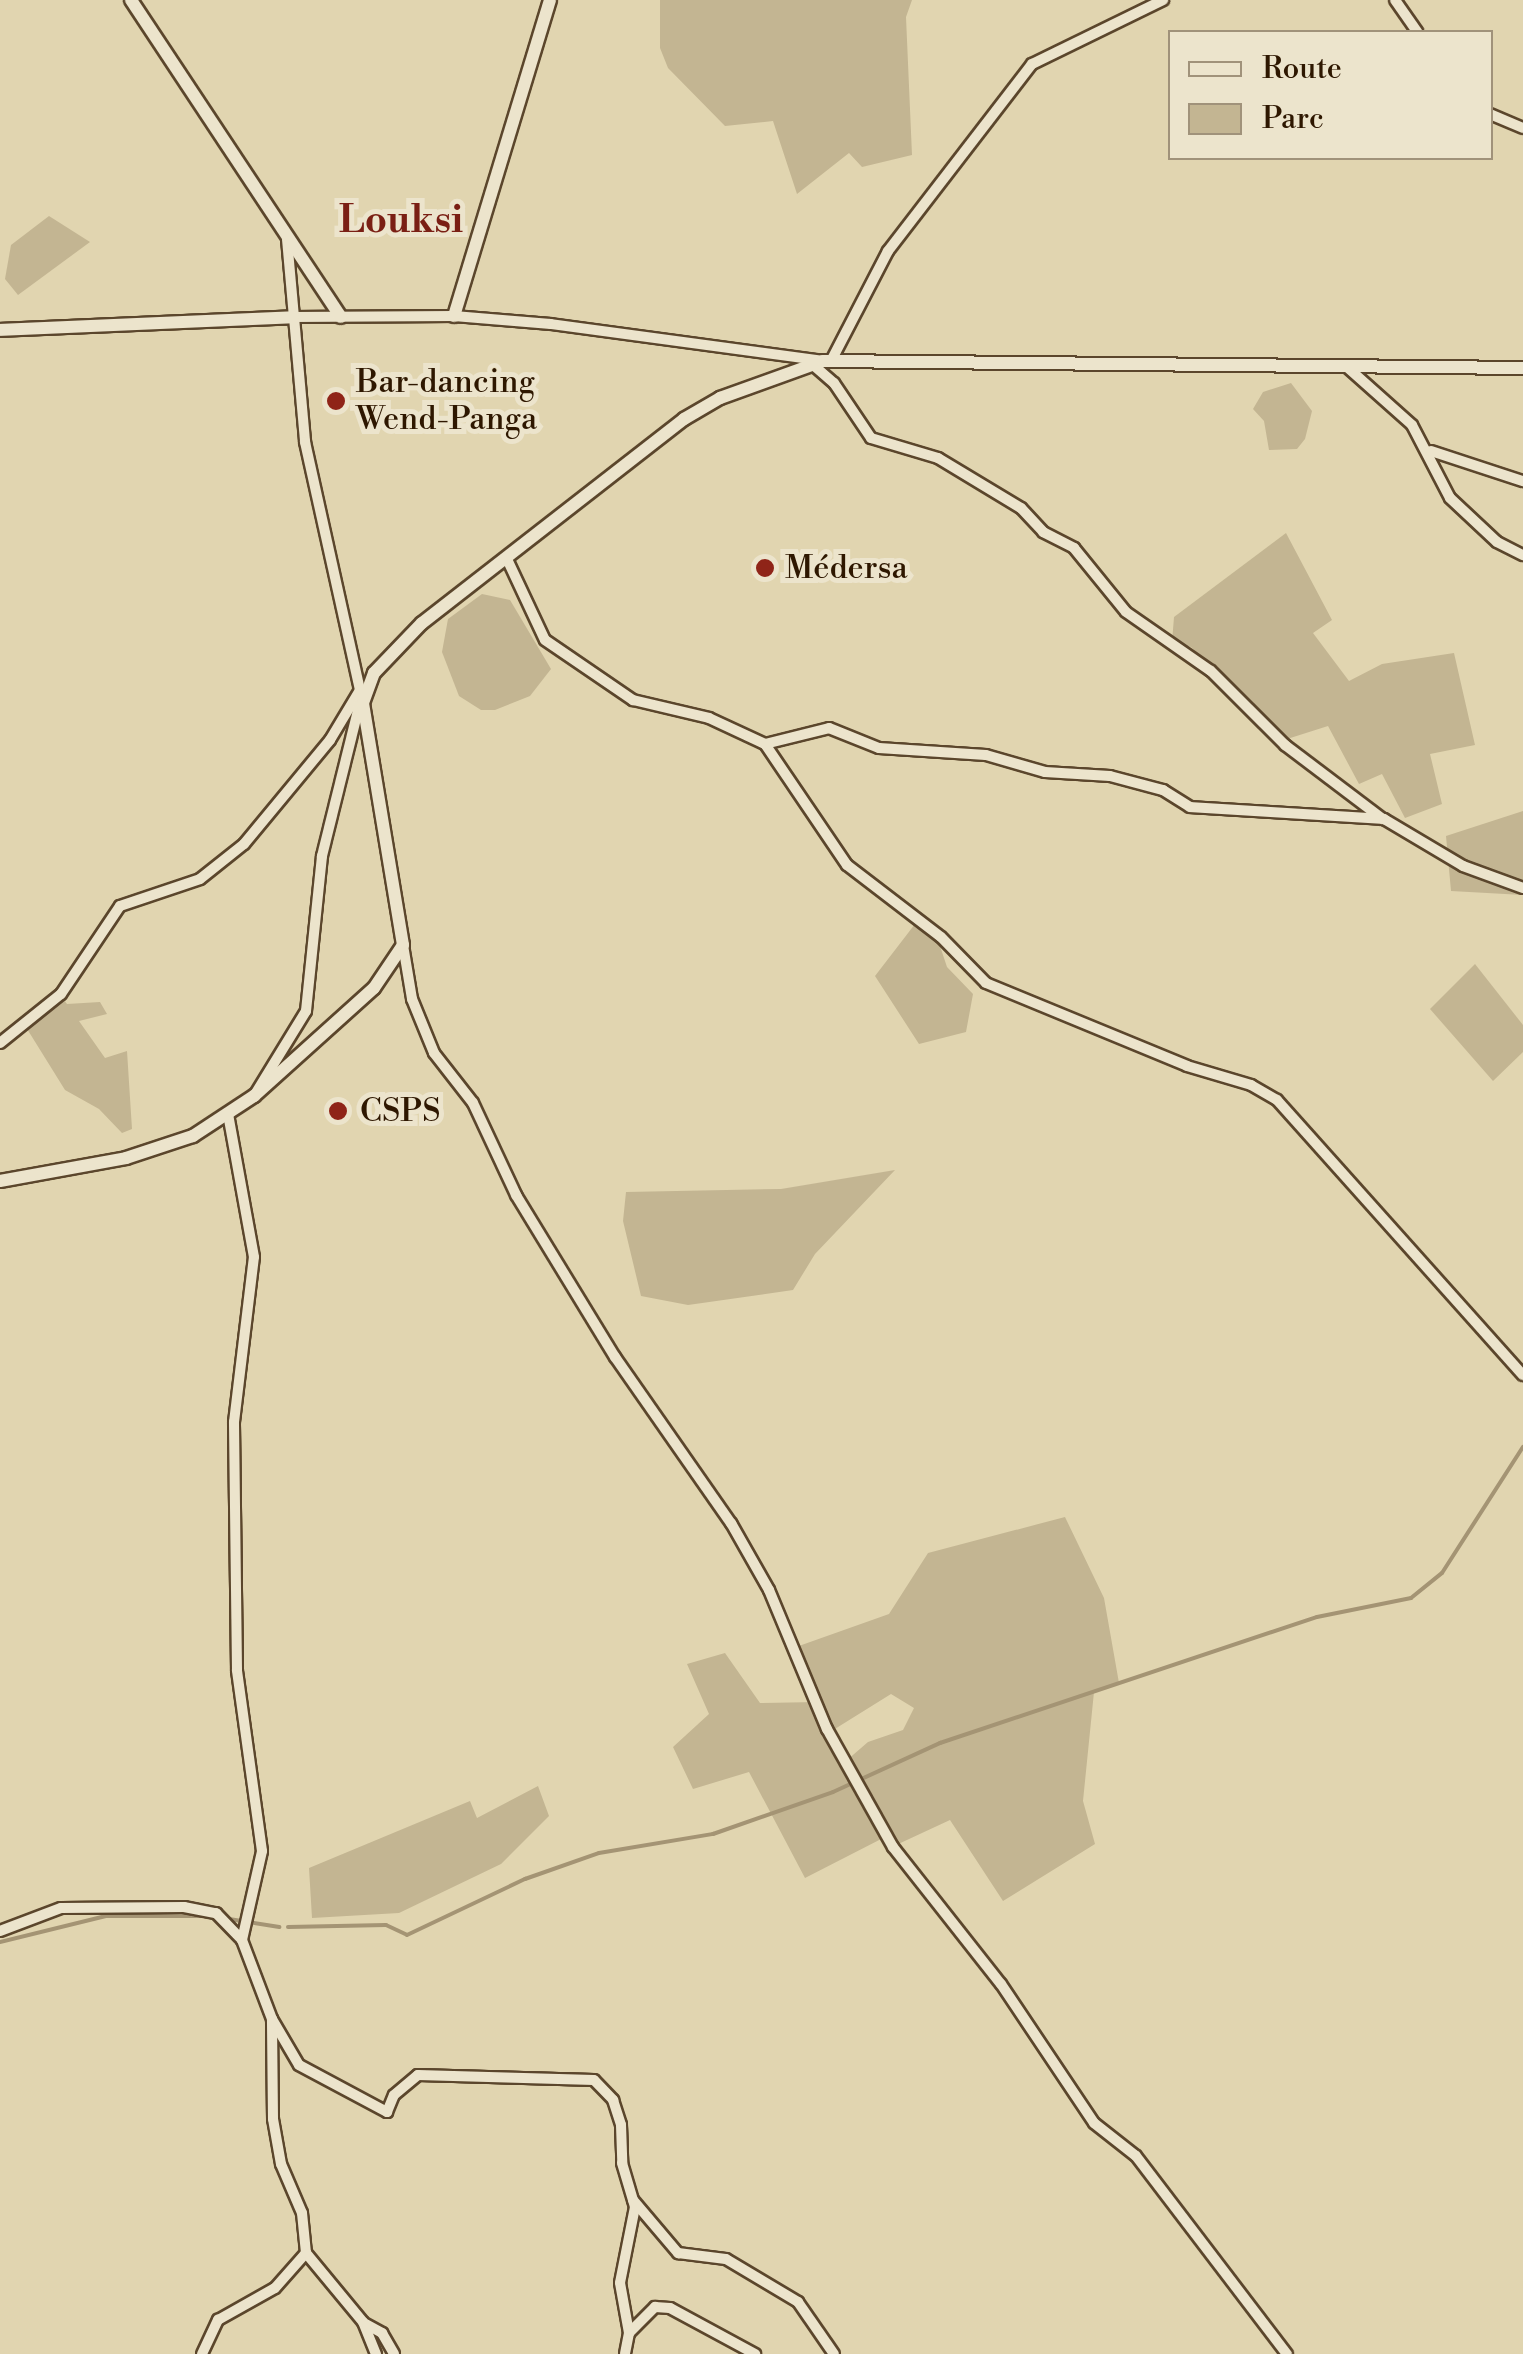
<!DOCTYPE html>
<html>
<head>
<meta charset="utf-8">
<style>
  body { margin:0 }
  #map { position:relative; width:1523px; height:2354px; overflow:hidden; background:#e1d5b0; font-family:"Libre Bodoni",serif }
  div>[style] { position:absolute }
  .green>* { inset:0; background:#c3b592 }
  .stream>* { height:4px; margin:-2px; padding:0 2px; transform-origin:2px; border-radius:2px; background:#a49474 }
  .roads { filter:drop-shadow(2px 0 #5b462c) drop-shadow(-2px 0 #5b462c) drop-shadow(0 2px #5b462c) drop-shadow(0 -2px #5b462c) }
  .minor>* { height:10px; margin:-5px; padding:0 5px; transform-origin:5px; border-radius:5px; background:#ece4cc }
  .tertiary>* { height:12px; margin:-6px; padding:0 6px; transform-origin:6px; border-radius:6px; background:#ece4cc }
  .dots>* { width:28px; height:28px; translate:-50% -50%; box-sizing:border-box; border:5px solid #ece4cc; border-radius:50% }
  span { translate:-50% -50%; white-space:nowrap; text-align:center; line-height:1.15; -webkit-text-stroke:10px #ece4cc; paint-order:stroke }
  .poi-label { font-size:32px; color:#2e1700 }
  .left { translate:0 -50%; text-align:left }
  .quarter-label { font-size:38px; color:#7a1f14; font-weight:700 }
  .legend { position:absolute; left:1168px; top:30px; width:325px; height:130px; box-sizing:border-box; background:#ece4cc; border:2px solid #a0927a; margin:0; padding:12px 18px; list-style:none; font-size:30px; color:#2e1700 }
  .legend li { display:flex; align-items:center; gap:20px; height:50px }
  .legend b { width:50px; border:2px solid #a0927a }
</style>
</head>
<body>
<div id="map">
  <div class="green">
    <div style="clip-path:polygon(660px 0,912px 0,906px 17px,912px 155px,862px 167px,849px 153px,797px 194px,773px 121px,725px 126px,668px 68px,660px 48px)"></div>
    <div style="clip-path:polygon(49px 216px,90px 242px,18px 295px,5px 279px,11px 245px)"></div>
    <div style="clip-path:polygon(1291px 383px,1312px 411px,1305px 439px,1297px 449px,1269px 450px,1264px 421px,1253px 409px,1263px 392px)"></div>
    <div style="clip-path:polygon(1286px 533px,1332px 620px,1313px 633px,1349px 681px,1382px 664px,1454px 653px,1475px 745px,1430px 754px,1442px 804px,1405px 818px,1382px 774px,1359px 784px,1328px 726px,1284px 740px,1191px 647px,1172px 642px,1174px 617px)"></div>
    <div style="clip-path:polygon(482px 594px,510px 600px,551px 669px,530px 696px,495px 710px,481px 710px,459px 696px,442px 652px,448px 619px)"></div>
    <div style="clip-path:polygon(1523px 811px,1523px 895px,1451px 891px,1446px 836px)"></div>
    <div style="clip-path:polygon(915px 924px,937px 937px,947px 967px,973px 994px,966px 1032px,919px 1044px,875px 976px)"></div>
    <div style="clip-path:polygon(1475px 964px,1523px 1025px,1523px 1052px,1493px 1081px,1430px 1009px)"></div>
    <div style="clip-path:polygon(60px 995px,67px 1004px,100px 1002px,107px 1014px,79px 1021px,105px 1058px,127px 1051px,132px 1129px,122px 1133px,99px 1109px,65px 1090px,24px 1024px)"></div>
    <div style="clip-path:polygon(895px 1170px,815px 1254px,793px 1290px,688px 1305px,641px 1296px,623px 1221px,626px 1192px,781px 1189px)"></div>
    <div style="clip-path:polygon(evenodd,1065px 1517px,1104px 1598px,1119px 1683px,1094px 1692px,1083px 1801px,1095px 1844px,1003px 1901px,950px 1820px,894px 1846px,887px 1836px,805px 1878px,749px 1772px,693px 1789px,673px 1747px,709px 1714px,687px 1664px,725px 1653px,760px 1703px,818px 1702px,796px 1647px,889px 1614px,928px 1553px,1065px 1517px,891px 1694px,914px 1708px,903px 1730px,868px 1742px,846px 1761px,830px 1732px,891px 1694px)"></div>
    <div style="clip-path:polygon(538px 1786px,549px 1816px,501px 1864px,399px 1913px,312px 1918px,309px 1868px,470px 1801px,477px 1818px)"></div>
  </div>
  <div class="stream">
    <div style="left:229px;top:1919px;width:51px;rotate:9.1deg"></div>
    <div style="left:288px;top:1927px;width:98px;rotate:-1.2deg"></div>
    <div style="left:386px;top:1925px;width:23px;rotate:25deg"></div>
    <div style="left:407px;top:1935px;width:131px;rotate:-25.4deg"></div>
    <div style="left:525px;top:1879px;width:78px;rotate:-19.4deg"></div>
    <div style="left:599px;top:1853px;width:116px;rotate:-9.5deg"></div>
    <div style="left:713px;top:1834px;width:127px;rotate:-19.3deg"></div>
    <div style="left:833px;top:1792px;width:118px;rotate:-24.6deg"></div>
    <div style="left:940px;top:1743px;width:397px;rotate:-18.5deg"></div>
    <div style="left:1317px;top:1617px;width:96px;rotate:-11.4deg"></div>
    <div style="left:1411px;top:1598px;width:40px;rotate:-39deg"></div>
    <div style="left:1442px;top:1573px;width:150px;rotate:-57.3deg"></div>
    <div style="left:0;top:1942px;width:109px;rotate:-13.8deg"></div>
    <div style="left:106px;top:1916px;width:103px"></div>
  </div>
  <div class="roads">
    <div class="minor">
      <div style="left:1395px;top:0;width:39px;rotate:55deg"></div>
      <div style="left:1490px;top:114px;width:36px;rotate:23deg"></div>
      <div style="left:287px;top:239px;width:204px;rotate:84.9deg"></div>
      <div style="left:305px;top:442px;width:259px;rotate:77.5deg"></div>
      <div style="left:293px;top:317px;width:161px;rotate:-0.4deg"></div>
      <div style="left:454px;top:316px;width:97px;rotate:4.7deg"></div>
      <div style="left:551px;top:324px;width:270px;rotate:7.7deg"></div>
      <div style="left:831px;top:361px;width:124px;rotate:-62.6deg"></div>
      <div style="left:888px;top:251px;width:236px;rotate:-52.4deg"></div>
      <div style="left:1032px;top:64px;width:146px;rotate:-26deg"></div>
      <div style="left:812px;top:364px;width:29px;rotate:41deg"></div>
      <div style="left:834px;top:383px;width:66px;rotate:56.1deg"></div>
      <div style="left:871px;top:438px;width:70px;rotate:16.6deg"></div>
      <div style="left:938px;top:458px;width:97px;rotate:31.1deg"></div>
      <div style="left:1021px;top:508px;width:33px;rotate:47deg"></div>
      <div style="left:1043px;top:532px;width:35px;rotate:27deg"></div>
      <div style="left:1074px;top:548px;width:82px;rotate:50.9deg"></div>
      <div style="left:1126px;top:612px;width:103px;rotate:34.8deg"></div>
      <div style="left:1211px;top:671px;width:105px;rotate:45deg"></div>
      <div style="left:1285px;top:745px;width:123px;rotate:37.1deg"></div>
      <div style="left:1347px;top:367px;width:87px;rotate:41.7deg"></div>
      <div style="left:1412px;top:425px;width:82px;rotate:62.5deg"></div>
      <div style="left:1450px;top:498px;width:64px;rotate:43.1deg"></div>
      <div style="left:1497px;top:542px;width:29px;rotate:27deg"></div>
      <div style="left:1431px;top:451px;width:97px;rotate:18.1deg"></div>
      <div style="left:507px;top:559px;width:89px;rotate:64.9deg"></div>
      <div style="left:545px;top:640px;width:107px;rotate:34.3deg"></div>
      <div style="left:633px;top:700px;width:78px;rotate:13.3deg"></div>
      <div style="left:709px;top:718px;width:62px;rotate:24.9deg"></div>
      <div style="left:765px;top:744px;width:146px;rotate:55.9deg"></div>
      <div style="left:847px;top:865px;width:118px;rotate:37.5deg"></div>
      <div style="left:941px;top:937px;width:64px;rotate:45.6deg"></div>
      <div style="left:986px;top:983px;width:217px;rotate:22.4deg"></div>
      <div style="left:1187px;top:1066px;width:67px;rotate:16.5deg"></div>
      <div style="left:1251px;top:1085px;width:30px;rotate:30deg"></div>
      <div style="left:1277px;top:1100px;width:369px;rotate:48.2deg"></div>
      <div style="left:765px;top:744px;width:66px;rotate:-14deg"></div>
      <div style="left:829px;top:728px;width:54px;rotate:21.8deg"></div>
      <div style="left:879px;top:748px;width:107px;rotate:3.7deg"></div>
      <div style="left:986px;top:755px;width:61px;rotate:16.1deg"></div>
      <div style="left:1045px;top:772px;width:65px;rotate:3.5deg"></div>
      <div style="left:1110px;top:776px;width:55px;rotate:14.8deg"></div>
      <div style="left:1163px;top:790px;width:32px;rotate:32deg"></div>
      <div style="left:1190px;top:807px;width:194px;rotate:3.5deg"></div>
      <div style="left:1384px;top:819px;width:92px;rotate:30.7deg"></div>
      <div style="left:1463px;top:866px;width:64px;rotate:20.1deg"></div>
      <div style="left:403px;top:945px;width:55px;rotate:80.5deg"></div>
      <div style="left:412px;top:999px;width:58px;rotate:67.8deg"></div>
      <div style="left:434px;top:1053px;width:63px;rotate:52deg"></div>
      <div style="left:473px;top:1103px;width:102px;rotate:64.9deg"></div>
      <div style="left:516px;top:1195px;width:190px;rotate:58.6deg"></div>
      <div style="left:615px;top:1357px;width:203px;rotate:55.1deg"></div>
      <div style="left:731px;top:1523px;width:77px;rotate:60.4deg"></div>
      <div style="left:769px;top:1590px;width:151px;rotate:67.4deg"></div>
      <div style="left:827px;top:1729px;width:135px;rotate:60.8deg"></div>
      <div style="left:893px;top:1847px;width:174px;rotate:51.8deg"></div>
      <div style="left:1001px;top:1984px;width:167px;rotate:56.2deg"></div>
      <div style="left:1094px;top:2123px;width:53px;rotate:38.2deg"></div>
      <div style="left:1136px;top:2156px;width:249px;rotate:52.7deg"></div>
      <div style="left:0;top:1043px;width:78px;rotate:-38.8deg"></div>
      <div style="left:61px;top:994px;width:106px;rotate:-56.2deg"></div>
      <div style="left:120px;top:906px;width:84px;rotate:-18.6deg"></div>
      <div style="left:200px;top:879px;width:56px;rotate:-38.5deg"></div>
      <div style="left:244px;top:844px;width:135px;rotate:-50.4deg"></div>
      <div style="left:330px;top:740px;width:58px;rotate:-59deg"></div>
      <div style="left:257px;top:1091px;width:94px;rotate:-58.5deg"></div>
      <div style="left:306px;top:1011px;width:156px;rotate:-84.1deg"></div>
      <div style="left:322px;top:856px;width:159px;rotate:-76.1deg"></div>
      <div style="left:0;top:1931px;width:65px;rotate:-20.7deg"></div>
      <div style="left:61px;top:1908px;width:123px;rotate:-0.5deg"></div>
      <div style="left:184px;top:1907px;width:33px;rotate:11deg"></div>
      <div style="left:216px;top:1913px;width:36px;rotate:46deg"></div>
      <div style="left:272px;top:2019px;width:53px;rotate:59.6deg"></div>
      <div style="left:299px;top:2065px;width:100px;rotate:28.1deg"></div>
      <div style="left:387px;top:2112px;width:18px;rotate:-68deg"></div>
      <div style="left:394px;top:2095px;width:31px;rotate:-40deg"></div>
      <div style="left:418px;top:2075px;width:176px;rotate:1.6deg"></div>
      <div style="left:594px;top:2080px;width:28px;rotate:46deg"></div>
      <div style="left:613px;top:2100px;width:26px;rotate:72deg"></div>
      <div style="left:621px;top:2125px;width:38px;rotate:88deg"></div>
      <div style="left:622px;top:2163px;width:46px;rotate:73.5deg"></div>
      <div style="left:635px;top:2207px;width:77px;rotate:101.2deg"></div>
      <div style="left:620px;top:2283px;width:51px;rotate:79.8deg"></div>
      <div style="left:629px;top:2333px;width:21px;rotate:101deg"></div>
      <div style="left:633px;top:2200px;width:70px;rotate:49.7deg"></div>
      <div style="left:678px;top:2253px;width:48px;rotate:7.1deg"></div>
      <div style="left:726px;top:2259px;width:84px;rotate:30.8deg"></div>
      <div style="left:798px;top:2302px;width:63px;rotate:55.3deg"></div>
      <div style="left:306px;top:2253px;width:89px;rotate:50.4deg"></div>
      <div style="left:363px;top:2322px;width:35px;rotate:68deg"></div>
      <div style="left:364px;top:2323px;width:21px;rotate:29deg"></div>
      <div style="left:382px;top:2333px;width:24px;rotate:60deg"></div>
      <div style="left:629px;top:2333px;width:37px;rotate:-45deg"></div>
      <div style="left:655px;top:2307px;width:15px;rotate:4deg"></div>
      <div style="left:670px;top:2308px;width:97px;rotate:28.4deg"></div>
      <div style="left:202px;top:2354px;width:38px;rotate:-65deg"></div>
      <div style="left:218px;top:2320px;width:65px;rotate:-29.3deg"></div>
      <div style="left:275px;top:2288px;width:47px;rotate:-48.5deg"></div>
      <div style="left:306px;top:2253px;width:40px;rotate:-95.7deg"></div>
      <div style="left:302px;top:2213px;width:53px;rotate:-113.2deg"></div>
      <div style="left:281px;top:2164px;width:46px;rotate:-100.1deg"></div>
      <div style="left:273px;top:2119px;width:100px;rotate:-90.6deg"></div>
      <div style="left:272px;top:2019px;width:85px;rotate:-110.8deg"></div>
      <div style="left:242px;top:1940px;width:91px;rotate:-77.3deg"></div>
      <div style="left:262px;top:1851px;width:183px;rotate:-97.9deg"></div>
      <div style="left:237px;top:1670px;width:248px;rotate:-90.7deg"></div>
      <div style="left:234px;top:1422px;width:166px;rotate:-83.1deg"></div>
      <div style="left:254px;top:1257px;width:145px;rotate:-100.3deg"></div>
    </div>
    <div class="tertiary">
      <div style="left:131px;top:0;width:380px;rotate:56.5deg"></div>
      <div style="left:454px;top:316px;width:330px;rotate:-73.1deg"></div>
      <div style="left:0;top:330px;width:293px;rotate:-2.5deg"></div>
      <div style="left:0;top:1181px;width:128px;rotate:-10.3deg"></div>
      <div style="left:126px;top:1158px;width:71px;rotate:-18.2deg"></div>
      <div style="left:193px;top:1136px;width:73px;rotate:-33.3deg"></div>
      <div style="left:254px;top:1096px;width:161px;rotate:-42deg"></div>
      <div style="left:374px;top:988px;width:52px;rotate:-56deg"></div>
      <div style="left:403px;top:945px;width:245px;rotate:-99.4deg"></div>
      <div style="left:363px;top:703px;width:32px;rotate:-70deg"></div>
      <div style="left:374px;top:673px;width:69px;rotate:-46.2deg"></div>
      <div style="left:422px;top:623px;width:332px;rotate:-37.9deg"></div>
      <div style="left:684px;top:419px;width:42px;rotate:-30.3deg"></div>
      <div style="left:720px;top:398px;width:109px;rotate:-19.8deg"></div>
      <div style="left:823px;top:361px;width:700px;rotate:0.57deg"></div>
    </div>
  </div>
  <div class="dots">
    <div style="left:336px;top:401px;background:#8f2418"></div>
    <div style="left:765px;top:568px;background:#8f2418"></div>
    <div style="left:338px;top:1111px;background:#8f2418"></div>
  </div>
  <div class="poi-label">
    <span class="left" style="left:356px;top:401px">Bar-dancing<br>Wend-Panga</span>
    <span class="left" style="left:785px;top:568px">Médersa</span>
    <span class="left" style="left:360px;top:1111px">CSPS</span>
  </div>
  <div class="quarter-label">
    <span style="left:401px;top:221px">Louksi</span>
  </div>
  <ul class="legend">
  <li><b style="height:12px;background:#ece4cc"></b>Route</li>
  <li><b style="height:28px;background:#c3b592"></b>Parc</li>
  </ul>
</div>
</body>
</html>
